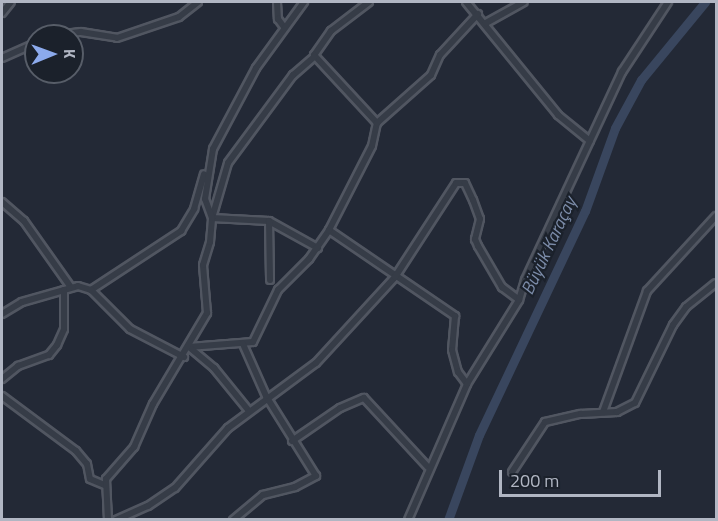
<!DOCTYPE html>
<html>
<head>
<meta charset="utf-8">
<style>
  body { margin:0 }
  #map { position:relative; width:718px; height:521px; overflow:hidden; background:#232936; font-family:"Titillium Web",sans-serif }
  div>[style] { position:absolute }
  .river>* { height:9px; margin:-4.5px; padding:0 4.5px; transform-origin:4.5px; border-radius:4.5px; background:#39465e }
  .roads { filter:drop-shadow(2px 0 #515661) drop-shadow(-2px 0 #515661) drop-shadow(0 2px #515661) drop-shadow(0 -2px #515661) }
  .minor>* { height:6px; margin:-3px; padding:0 3px; transform-origin:3px; border-radius:3px; background:#363c47 }
  span { translate:-50% -50%; white-space:nowrap; text-align:center; line-height:1.15; -webkit-text-stroke:4.5px #1b212b; paint-order:stroke }
  .water-label { font-size:18px; color:#7c8ca9; font-style:italic }
  .frame { position:absolute; inset:0; border:3px solid #b1b6c3; pointer-events:none }
  .north { position:absolute; left:24px; top:24px; width:60px; height:60px; box-sizing:border-box; background:#1b212b; border:2px solid #575d68; border-radius:50%; rotate:89deg; font-size:16px; font-weight:700; line-height:24px; text-align:center; color:#b1b6c3 }
  .north::after { content:''; display:block; margin:auto; width:21px; height:27px; background:#8caaec; clip-path:polygon(50% 0,100% 100%,50% 72%,0 100%) }
  .scale { position:absolute; left:499px; top:470px; width:162px; height:27px; box-sizing:border-box; border:3px solid #b1b6c3; border-top:0; padding-left:8px; font-size:18px; line-height:21px; white-space:nowrap; color:#b1b6c3; -webkit-text-stroke:4px #1b212b; paint-order:stroke }
</style>
</head>
<body>
<div id="map">
  <div class="river">
    <div style="left:448px;top:520px;width:90px;rotate:-70deg"></div>
    <div style="left:479px;top:435px;width:248px;rotate:-64.7deg"></div>
    <div style="left:585px;top:211px;width:88px;rotate:-70.1deg"></div>
    <div style="left:615px;top:128px;width:55px;rotate:-61.6deg"></div>
    <div style="left:641px;top:80px;width:101px;rotate:-50.6deg"></div>
  </div>
  <div class="roads">
    <div class="minor">
      <div style="left:277px;top:2px;width:17px;rotate:87deg"></div>
      <div style="left:278px;top:19px;width:10px;rotate:53deg"></div>
      <div style="left:369px;top:2px;width:48px;rotate:142.7deg"></div>
      <div style="left:331px;top:31px;width:29px;rotate:125deg"></div>
      <div style="left:314px;top:55px;width:93px;rotate:47.2deg"></div>
      <div style="left:466px;top:2px;width:146px;rotate:50.8deg"></div>
      <div style="left:558px;top:115px;width:41px;rotate:39.1deg"></div>
      <div style="left:2px;top:13px;width:14px;rotate:-51deg"></div>
      <div style="left:486px;top:23px;width:43px;rotate:-28.9deg"></div>
      <div style="left:47px;top:36px;width:34px;rotate:-7deg"></div>
      <div style="left:81px;top:32px;width:36px;rotate:9deg"></div>
      <div style="left:117px;top:38px;width:65px;rotate:-18.7deg"></div>
      <div style="left:179px;top:17px;width:24px;rotate:-38deg"></div>
      <div style="left:314px;top:57px;width:28px;rotate:139deg"></div>
      <div style="left:293px;top:75px;width:109px;rotate:126.5deg"></div>
      <div style="left:228px;top:163px;width:57px;rotate:106.2deg"></div>
      <div style="left:212px;top:218px;width:57px;rotate:3deg"></div>
      <div style="left:269px;top:221px;width:56px;rotate:28.9deg"></div>
      <div style="left:2px;top:58px;width:37px;rotate:-24deg"></div>
      <div style="left:2px;top:202px;width:29px;rotate:41deg"></div>
      <div style="left:24px;top:221px;width:80px;rotate:54.7deg"></div>
      <div style="left:269px;top:221px;width:59px;rotate:89deg"></div>
      <div style="left:329px;top:230px;width:153px;rotate:34.3deg"></div>
      <div style="left:455px;top:316px;width:34px;rotate:95deg"></div>
      <div style="left:452px;top:350px;width:23px;rotate:75deg"></div>
      <div style="left:458px;top:372px;width:15px;rotate:53deg"></div>
      <div style="left:91px;top:290px;width:108px;rotate:-33.2deg"></div>
      <div style="left:181px;top:231px;width:26px;rotate:-59deg"></div>
      <div style="left:194px;top:209px;width:36px;rotate:-74deg"></div>
      <div style="left:2px;top:314px;width:23px;rotate:-31deg"></div>
      <div style="left:22px;top:302px;width:58px;rotate:-15.9deg"></div>
      <div style="left:78px;top:286px;width:14px;rotate:17deg"></div>
      <div style="left:91px;top:290px;width:55px;rotate:45deg"></div>
      <div style="left:130px;top:329px;width:61px;rotate:27.4deg"></div>
      <div style="left:189px;top:347px;width:64px;rotate:-4.5deg"></div>
      <div style="left:253px;top:342px;width:58px;rotate:-64.3deg"></div>
      <div style="left:278px;top:290px;width:44px;rotate:-45deg"></div>
      <div style="left:309px;top:259px;width:35px;rotate:-55deg"></div>
      <div style="left:329px;top:230px;width:94px;rotate:-62.9deg"></div>
      <div style="left:372px;top:146px;width:24px;rotate:-78deg"></div>
      <div style="left:377px;top:123px;width:72px;rotate:-41.6deg"></div>
      <div style="left:431px;top:75px;width:22px;rotate:-66deg"></div>
      <div style="left:440px;top:55px;width:56px;rotate:-47.2deg"></div>
      <div style="left:189px;top:347px;width:33px;rotate:40deg"></div>
      <div style="left:214px;top:368px;width:55px;rotate:50.9deg"></div>
      <div style="left:2px;top:379px;width:21px;rotate:-39deg"></div>
      <div style="left:18px;top:366px;width:33px;rotate:-20deg"></div>
      <div style="left:49px;top:355px;width:13px;rotate:-51deg"></div>
      <div style="left:57px;top:345px;width:17px;rotate:-66deg"></div>
      <div style="left:64px;top:329px;width:39px;rotate:-90deg"></div>
      <div style="left:2px;top:396px;width:92px;rotate:36.6deg"></div>
      <div style="left:76px;top:451px;width:17px;rotate:50deg"></div>
      <div style="left:87px;top:464px;width:15px;rotate:79deg"></div>
      <div style="left:90px;top:479px;width:15px;rotate:23deg"></div>
      <div style="left:603px;top:412px;width:129px;rotate:-70deg"></div>
      <div style="left:647px;top:291px;width:102px;rotate:-47.4deg"></div>
      <div style="left:292px;top:441px;width:58px;rotate:-34.5deg"></div>
      <div style="left:340px;top:408px;width:26px;rotate:-23deg"></div>
      <div style="left:364px;top:398px;width:94px;rotate:47.2deg"></div>
      <div style="left:512px;top:472px;width:60px;rotate:-56.6deg"></div>
      <div style="left:545px;top:422px;width:37px;rotate:-13deg"></div>
      <div style="left:581px;top:414px;width:36px;rotate:-3deg"></div>
      <div style="left:617px;top:412px;width:20px;rotate:-27deg"></div>
      <div style="left:635px;top:403px;width:87px;rotate:-64deg"></div>
      <div style="left:673px;top:325px;width:22px;rotate:-54deg"></div>
      <div style="left:686px;top:307px;width:38px;rotate:-39deg"></div>
      <div style="left:108px;top:520px;width:41px;rotate:-92.8deg"></div>
      <div style="left:106px;top:479px;width:43px;rotate:-48.8deg"></div>
      <div style="left:134px;top:447px;width:47px;rotate:-66.2deg"></div>
      <div style="left:153px;top:404px;width:106px;rotate:-59.3deg"></div>
      <div style="left:207px;top:313px;width:48px;rotate:-94.8deg"></div>
      <div style="left:203px;top:265px;width:24px;rotate:-73deg"></div>
      <div style="left:210px;top:242px;width:24px;rotate:-85deg"></div>
      <div style="left:212px;top:218px;width:20px;rotate:-110deg"></div>
      <div style="left:205px;top:199px;width:51px;rotate:-80.9deg"></div>
      <div style="left:213px;top:149px;width:92px;rotate:-62deg"></div>
      <div style="left:256px;top:68px;width:82px;rotate:-54deg"></div>
      <div style="left:116px;top:520px;width:35px;rotate:-24deg"></div>
      <div style="left:148px;top:506px;width:32px;rotate:-34deg"></div>
      <div style="left:175px;top:488px;width:80px;rotate:-48.5deg"></div>
      <div style="left:228px;top:428px;width:109px;rotate:-36.5deg"></div>
      <div style="left:316px;top:363px;width:117px;rotate:-47.4deg"></div>
      <div style="left:395px;top:277px;width:112px;rotate:-57deg"></div>
      <div style="left:456px;top:183px;width:9px"></div>
      <div style="left:465px;top:183px;width:19px;rotate:65deg"></div>
      <div style="left:473px;top:200px;width:20px;rotate:70deg"></div>
      <div style="left:480px;top:219px;width:21px;rotate:104deg"></div>
      <div style="left:475px;top:239px;width:8px;rotate:67deg"></div>
      <div style="left:478px;top:246px;width:48px;rotate:59.7deg"></div>
      <div style="left:502px;top:287px;width:21px;rotate:37deg"></div>
      <div style="left:233px;top:520px;width:39px;rotate:-40deg"></div>
      <div style="left:263px;top:495px;width:33px;rotate:-14deg"></div>
      <div style="left:295px;top:487px;width:24px;rotate:-28deg"></div>
      <div style="left:316px;top:476px;width:94px;rotate:-122deg"></div>
      <div style="left:266px;top:396px;width:57px;rotate:-113.9deg"></div>
      <div style="left:408px;top:520px;width:148px;rotate:-66.5deg"></div>
      <div style="left:467px;top:384px;width:99px;rotate:-58.2deg"></div>
      <div style="left:519px;top:300px;width:21px;rotate:-73deg"></div>
      <div style="left:525px;top:280px;width:230px;rotate:-65deg"></div>
      <div style="left:622px;top:72px;width:84px;rotate:-56.7deg"></div>
    </div>
  </div>
  <div class="water-label">
    <span style="left:549px;top:246px;rotate:-65deg">Büyük Karaçay</span>
  </div>
  <div class="frame"></div>
  <div class="north">K</div>
  <div class="scale">200 m</div>
</div>
</body>
</html>
